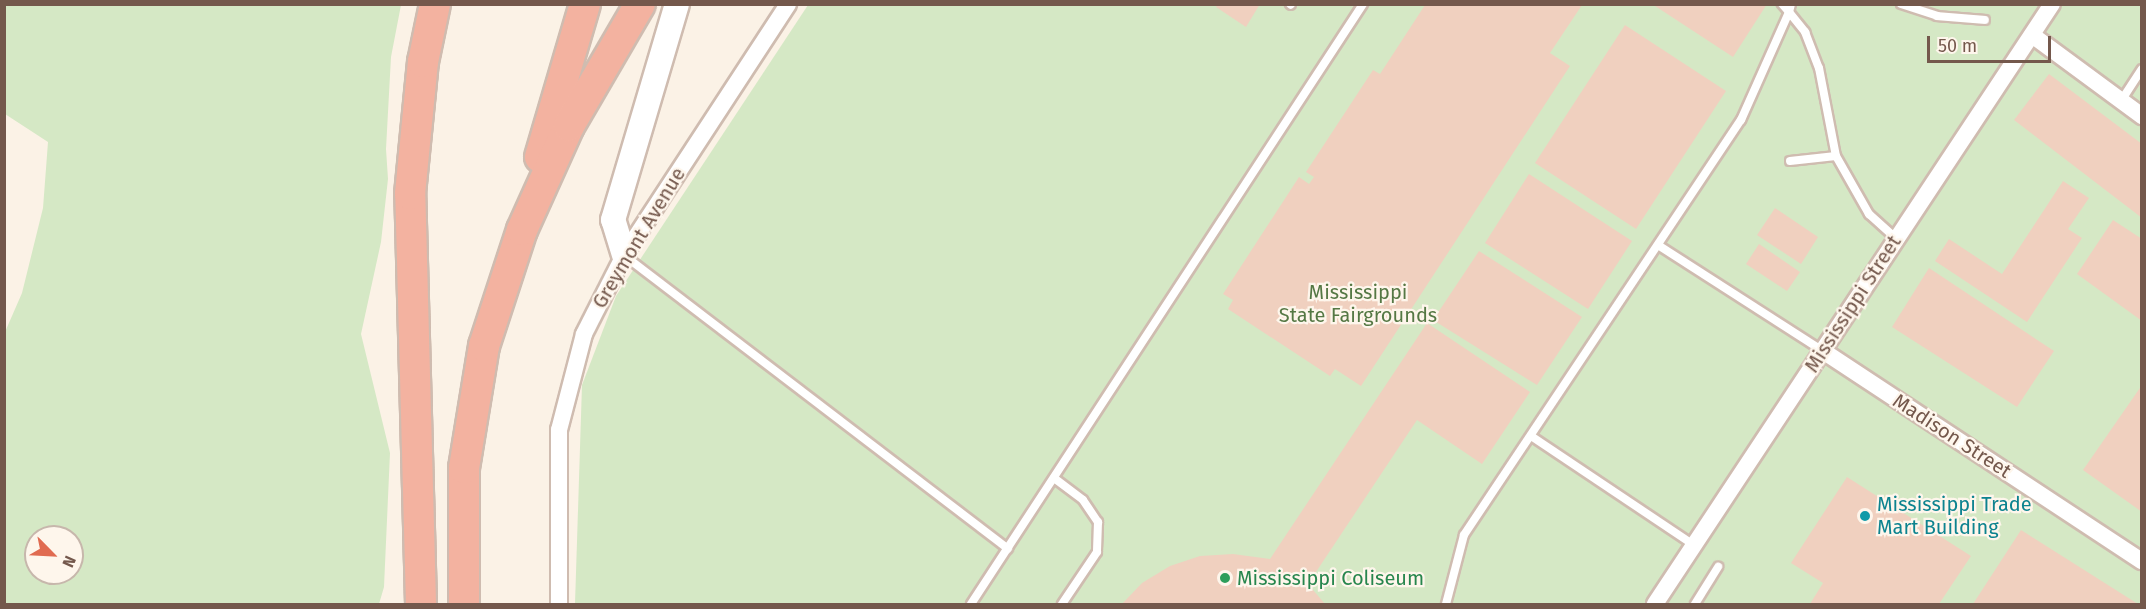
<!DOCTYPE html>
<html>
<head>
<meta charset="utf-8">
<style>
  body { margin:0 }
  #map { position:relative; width:2146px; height:609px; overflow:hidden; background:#fbf2e6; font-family:"Fira Sans",sans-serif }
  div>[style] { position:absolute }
  .green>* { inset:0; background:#d5e8c5 }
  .building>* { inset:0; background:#f0d0bf }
  .roads { filter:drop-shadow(2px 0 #cfbcb0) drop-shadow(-2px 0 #cfbcb0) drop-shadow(0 2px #cfbcb0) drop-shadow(0 -2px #cfbcb0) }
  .lane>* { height:8px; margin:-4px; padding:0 4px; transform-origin:4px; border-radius:4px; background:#fff }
  .street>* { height:16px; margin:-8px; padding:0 8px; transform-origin:8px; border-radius:8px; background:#fff }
  .secondary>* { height:24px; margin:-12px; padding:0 12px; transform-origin:12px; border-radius:12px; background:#fff }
  .highway>* { height:30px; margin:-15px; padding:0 15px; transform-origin:15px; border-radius:15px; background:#f3b2a0 }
  .dots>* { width:16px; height:16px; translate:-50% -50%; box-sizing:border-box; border:3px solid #fef6ec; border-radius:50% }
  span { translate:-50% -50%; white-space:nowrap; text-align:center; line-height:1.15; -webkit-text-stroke:4.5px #fef6ec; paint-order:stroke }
  .street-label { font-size:20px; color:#74584c }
  .park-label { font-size:20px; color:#557844 }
  .culture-label { font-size:20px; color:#0d838f }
  .left { translate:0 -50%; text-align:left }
  .leisure-label { font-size:20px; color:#27864d }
  .frame { position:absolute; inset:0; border:6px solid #74584c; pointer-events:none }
  .north { position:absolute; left:24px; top:525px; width:60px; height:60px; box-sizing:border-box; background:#fef6ec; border:2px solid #c7b7ac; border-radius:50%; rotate:114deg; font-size:16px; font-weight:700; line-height:24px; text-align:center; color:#74584c }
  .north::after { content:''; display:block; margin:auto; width:21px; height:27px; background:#e06b51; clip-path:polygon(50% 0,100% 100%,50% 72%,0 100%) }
  .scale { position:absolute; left:1927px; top:36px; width:124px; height:27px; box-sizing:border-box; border:3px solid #74584c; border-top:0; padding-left:8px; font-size:18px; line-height:21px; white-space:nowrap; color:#74584c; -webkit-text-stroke:4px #fef6ec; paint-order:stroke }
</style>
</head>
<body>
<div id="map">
  <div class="green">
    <div style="clip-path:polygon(evenodd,5px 5px,401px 5px,391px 57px,386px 149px,388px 179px,381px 242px,361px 334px,390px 453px,384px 587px,379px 604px,5px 604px,5px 332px,22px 293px,43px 208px,48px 142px,5px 114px,5px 5px,36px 537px,72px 537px,72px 573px,36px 573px,36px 537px)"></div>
    <div style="clip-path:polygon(808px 5px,2141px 5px,2141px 604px,575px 604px,582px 385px,616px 296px)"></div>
  </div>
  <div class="building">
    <div style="clip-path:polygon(1218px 4px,1260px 4px,1246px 27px,1216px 7px)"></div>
    <div style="clip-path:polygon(1652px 4px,1767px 4px,1733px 57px)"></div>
    <div style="clip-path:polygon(1425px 5px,1582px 5px,1550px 53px,1570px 66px,1361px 386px,1335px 369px,1330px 376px,1228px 309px,1233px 300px,1223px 294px,1299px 177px,1309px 184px,1314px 177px,1306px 172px,1373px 70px,1380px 74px)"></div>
    <div style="clip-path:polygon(1625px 25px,1726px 91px,1636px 229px,1535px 163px)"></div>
    <div style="clip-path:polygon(2049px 74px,2142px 144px,2142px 218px,2014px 120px)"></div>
    <div style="clip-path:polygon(1529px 174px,1632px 241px,1588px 309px,1485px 243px)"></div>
    <div style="clip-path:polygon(2063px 181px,2089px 198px,2068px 229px,2082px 238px,2027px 322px,1935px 261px,1949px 239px,2002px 274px)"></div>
    <div style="clip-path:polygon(1775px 208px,1818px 237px,1801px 264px,1757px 235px)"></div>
    <div style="clip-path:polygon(2113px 220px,2142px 239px,2142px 321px,2077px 274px)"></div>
    <div style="clip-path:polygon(1759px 244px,1800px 272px,1787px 291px,1746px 264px)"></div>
    <div style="clip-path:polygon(1479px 251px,1582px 317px,1537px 385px,1433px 320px)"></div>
    <div style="clip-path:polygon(1929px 268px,2054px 351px,2017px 407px,1892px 327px)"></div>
    <div style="clip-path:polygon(1427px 323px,1530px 392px,1482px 464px,1417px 420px,1308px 584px,1325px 604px,1122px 604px,1142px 583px,1170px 566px,1200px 556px,1233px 554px,1270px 559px)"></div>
    <div style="clip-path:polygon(2142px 385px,2142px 512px,2083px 470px)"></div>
    <div style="clip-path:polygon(1847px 477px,1971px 556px,1939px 604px,1810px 604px,1823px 583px,1791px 563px)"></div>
    <div style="clip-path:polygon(2021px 530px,2138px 604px,1973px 604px)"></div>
  </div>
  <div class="roads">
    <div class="lane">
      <div style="left:1290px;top:4px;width:1px;rotate:45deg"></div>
      <div style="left:1791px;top:4px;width:8px;rotate:104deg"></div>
      <div style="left:1789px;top:12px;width:26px;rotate:51deg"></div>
      <div style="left:1805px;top:32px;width:39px;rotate:69deg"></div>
      <div style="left:1819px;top:68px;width:90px;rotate:79.1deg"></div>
      <div style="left:1836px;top:156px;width:67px;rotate:60.4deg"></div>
      <div style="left:1869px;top:214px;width:38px;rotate:42deg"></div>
      <div style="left:1901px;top:4px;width:38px;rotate:18deg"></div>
      <div style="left:1937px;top:16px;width:48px;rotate:4.8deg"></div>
      <div style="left:2121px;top:101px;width:38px;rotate:-57deg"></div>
      <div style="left:1790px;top:161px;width:46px;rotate:-6.2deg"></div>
      <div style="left:1658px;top:245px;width:196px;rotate:32.7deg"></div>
      <div style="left:625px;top:256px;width:482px;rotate:37.4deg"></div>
      <div style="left:1531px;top:436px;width:196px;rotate:33.8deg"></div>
      <div style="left:1054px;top:478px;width:36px;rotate:37deg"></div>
      <div style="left:1083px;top:500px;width:27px;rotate:56deg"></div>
      <div style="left:1098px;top:522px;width:30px;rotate:92deg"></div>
      <div style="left:1097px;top:552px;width:63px;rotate:123.9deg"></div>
      <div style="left:971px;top:604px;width:717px;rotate:-56.84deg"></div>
      <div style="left:1446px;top:604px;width:71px;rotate:-75.4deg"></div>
      <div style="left:1464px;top:535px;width:499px;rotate:-56.3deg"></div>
      <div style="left:1741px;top:120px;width:118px;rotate:-66deg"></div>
      <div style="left:1789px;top:12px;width:11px;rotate:-131deg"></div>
      <div style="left:1695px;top:604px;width:44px;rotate:-58.1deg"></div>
    </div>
    <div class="street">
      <div style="left:2032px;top:35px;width:137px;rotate:36.4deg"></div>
      <div style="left:1823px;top:351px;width:382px;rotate:33.4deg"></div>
      <div style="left:559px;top:604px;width:174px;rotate:-90deg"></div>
      <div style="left:559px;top:430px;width:99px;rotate:-75.4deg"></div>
      <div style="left:584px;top:334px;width:89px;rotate:-63.1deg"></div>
      <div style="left:624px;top:255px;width:300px;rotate:-56.8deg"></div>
      <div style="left:1655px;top:604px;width:719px;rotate:-56.51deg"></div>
    </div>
    <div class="secondary">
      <div style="left:624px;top:255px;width:37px;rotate:-107deg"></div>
      <div style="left:613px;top:220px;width:225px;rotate:-73.5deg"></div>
    </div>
    <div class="highway">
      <div style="left:540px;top:157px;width:159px;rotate:-73.6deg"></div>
      <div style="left:421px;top:604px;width:410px;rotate:-91.5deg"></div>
      <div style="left:410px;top:194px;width:133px;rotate:-84.4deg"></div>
      <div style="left:423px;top:62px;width:59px;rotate:-78.3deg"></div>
      <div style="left:464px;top:604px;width:136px;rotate:-90deg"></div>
      <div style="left:464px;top:468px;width:124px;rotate:-80.7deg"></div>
      <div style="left:484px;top:346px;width:122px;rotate:-71.9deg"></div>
      <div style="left:522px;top:230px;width:114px;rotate:-65.7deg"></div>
      <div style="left:569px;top:126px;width:141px;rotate:-59.8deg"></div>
    </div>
  </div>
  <div class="dots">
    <div style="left:1865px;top:516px;background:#0f9aa8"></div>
    <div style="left:1225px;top:578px;background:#2e9e5b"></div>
  </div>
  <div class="street-label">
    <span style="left:639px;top:238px;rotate:-59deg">Greymont Avenue</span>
    <span style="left:1853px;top:304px;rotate:-57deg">Mississippi Street</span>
    <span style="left:1952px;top:436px;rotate:33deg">Madison Street</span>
  </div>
  <div class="park-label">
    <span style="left:1358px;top:304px">Mississippi<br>State Fairgrounds</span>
  </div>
  <div class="culture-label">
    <span class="left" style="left:1877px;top:516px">Mississippi Trade<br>Mart Building</span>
  </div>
  <div class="leisure-label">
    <span class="left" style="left:1237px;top:578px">Mississippi Coliseum</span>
  </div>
  <div class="frame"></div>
  <div class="north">N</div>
  <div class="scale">50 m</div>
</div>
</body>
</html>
